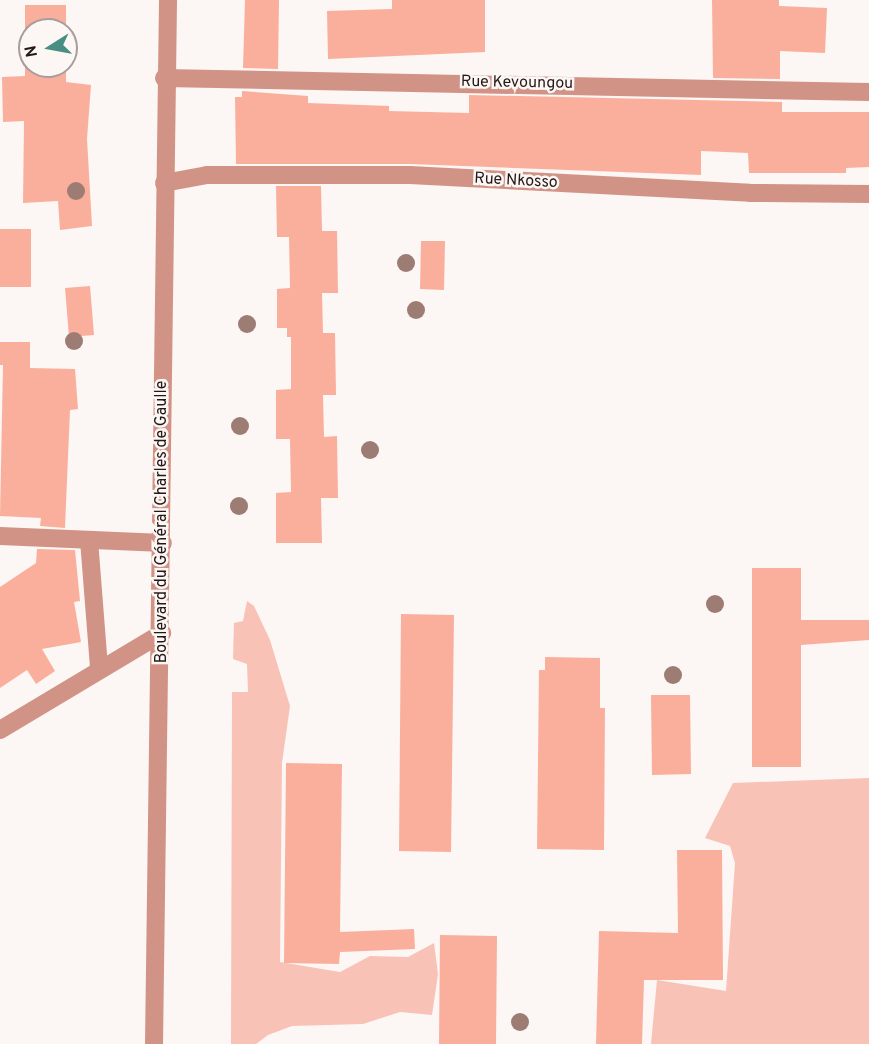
<!DOCTYPE html>
<html>
<head>
<meta charset="utf-8">
<style>
  body { margin:0 }
  #map { position:relative; width:869px; height:1044px; overflow:hidden; background:#fcf6f4; font-family:Overpass,sans-serif }
  div>[style] { position:absolute }
  .green>* { inset:0; background:#f9c2b6 }
  .building>* { inset:0; background:#faaf9d }
  .minor>* { height:18px; margin:-9px; padding:0 9px; transform-origin:9px; border-radius:9px; background:#d19385 }
  .trees>* { width:18px; height:18px; margin:-9px; border-radius:50%; background:#9d7c74 }
  span { translate:-50% -50%; white-space:nowrap; text-align:center; line-height:1.15; -webkit-text-stroke:5px #fcf6f4; paint-order:stroke }
  .street-label { font-size:16px; color:#231916 }
  .north { position:absolute; left:18px; top:18px; width:60px; height:60px; box-sizing:border-box; background:#fcf6f4; border:2px solid #a59e9b; border-radius:50%; rotate:259deg; font-size:16px; font-weight:700; line-height:24px; text-align:center; color:#231916 }
  .north::after { content:''; display:block; margin:auto; width:21px; height:27px; background:#498e84; clip-path:polygon(50% 0,100% 100%,50% 72%,0 100%) }
</style>
</head>
<body>
<div id="map">
  <div class="green">
    <div style="clip-path:polygon(247px 601px,254px 606px,270px 640px,290px 706px,282px 763px,280px 962px,340px 972px,370px 956px,408px 957px,434px 943px,438px 974px,432px 1015px,400px 1012px,363px 1024px,292px 1026px,268px 1035px,256px 1044px,231px 1044px,232px 692px,248px 692px,247px 664px,233px 659px,234px 623px,243px 621px)"></div>
    <div style="clip-path:polygon(869px 778px,869px 1044px,651px 1044px,657px 980px,726px 991px,735px 863px,730px 846px,705px 838px,733px 783px)"></div>
  </div>
  <div class="building">
    <div style="clip-path:polygon(245px 0,279px 0,278px 69px,243px 68px)"></div>
    <div style="clip-path:polygon(392px 0,485px 0,485px 52px,328px 59px,327px 11px,392px 9px)"></div>
    <div style="clip-path:polygon(712px 0,779px 0,779px 6px,827px 8px,825px 53px,780px 51px,780px 79px,713px 78px)"></div>
    <div style="clip-path:polygon(25px 5px,66px 5px,66px 30px,30px 30px,30px 66px,66px 66px,66px 51px,66px 82px,91px 85px,87px 139px,92px 226px,60px 230px,58px 201px,23px 203px,24px 121px,3px 122px,2px 77px,25px 76px)"></div>
    <div style="clip-path:polygon(242px 91px,308px 96px,308px 103px,389px 106px,389px 111px,469px 113px,469px 95px,782px 102px,782px 112px,869px 112px,869px 167px,846px 168px,846px 173px,749px 173px,748px 153px,701px 151px,701px 175px,410px 164px,236px 164px,235px 97px,242px 97px)"></div>
    <div style="clip-path:polygon(276px 186px,321px 186px,322px 231px,337px 231px,338px 293px,322px 293px,323px 333px,335px 333px,336px 395px,323px 395px,324px 437px,337px 436px,338px 498px,321px 498px,322px 543px,276px 543px,276px 493px,291px 492px,290px 439px,276px 439px,276px 390px,291px 389px,291px 337px,287px 337px,287px 328px,277px 328px,277px 289px,290px 288px,289px 237px,277px 237px)"></div>
    <div style="clip-path:polygon(0 229px,31px 229px,31px 287px,0 287px)"></div>
    <div style="clip-path:polygon(421px 241px,445px 241px,444px 290px,420px 289px)"></div>
    <div style="clip-path:polygon(90px 286px,94px 335px,69px 337px,65px 288px)"></div>
    <div style="clip-path:polygon(0 342px,30px 342px,30px 368px,75px 369px,78px 409px,70px 410px,65px 528px,40px 526px,41px 518px,0 516px,3px 365px,0 365px)"></div>
    <div style="clip-path:polygon(37px 549px,75px 550px,80px 601px,74px 602px,81px 642px,42px 649px,55px 671px,36px 684px,27px 670px,0 688px,0 587px,36px 563px)"></div>
    <div style="clip-path:polygon(752px 568px,801px 568px,801px 620px,869px 620px,869px 640px,801px 645px,801px 767px,752px 767px)"></div>
    <div style="clip-path:polygon(401px 614px,454px 615px,451px 852px,399px 851px)"></div>
    <div style="clip-path:polygon(545px 657px,600px 658px,600px 708px,605px 708px,604px 850px,537px 849px,539px 670px,545px 670px)"></div>
    <div style="clip-path:polygon(651px 695px,690px 695px,691px 774px,652px 775px)"></div>
    <div style="clip-path:polygon(286px 763px,342px 764px,340px 932px,414px 929px,415px 949px,340px 952px,339px 964px,284px 963px)"></div>
    <div style="clip-path:polygon(677px 850px,722px 850px,723px 980px,644px 980px,642px 1044px,596px 1044px,599px 931px,678px 933px)"></div>
    <div style="clip-path:polygon(440px 935px,497px 936px,496px 1044px,439px 1044px)"></div>
  </div>
  <div class="minor">
    <div style="left:164px;top:78px;width:705px;rotate:1.14deg"></div>
    <div style="left:164px;top:183px;width:44px;rotate:-10.5deg"></div>
    <div style="left:207px;top:175px;width:203px"></div>
    <div style="left:410px;top:175px;width:340px;rotate:3deg"></div>
    <div style="left:750px;top:193px;width:119px;rotate:0.5deg"></div>
    <div style="left:0;top:536px;width:163px;rotate:2.5deg"></div>
    <div style="left:89px;top:540px;width:127px;rotate:85.5deg"></div>
    <div style="left:0;top:730px;width:189px;rotate:-30.9deg"></div>
    <div style="left:154px;top:1044px;width:1044px;rotate:-89.23deg"></div>
  </div>
  <div class="trees">
    <div style="left:76px;top:191px"></div>
    <div style="left:406px;top:263px"></div>
    <div style="left:416px;top:310px"></div>
    <div style="left:247px;top:324px"></div>
    <div style="left:74px;top:341px"></div>
    <div style="left:240px;top:426px"></div>
    <div style="left:370px;top:450px"></div>
    <div style="left:239px;top:506px"></div>
    <div style="left:715px;top:604px"></div>
    <div style="left:673px;top:675px"></div>
    <div style="left:520px;top:1022px"></div>
  </div>
  <div class="street-label">
    <span style="left:517px;top:83px;rotate:1deg">Rue Kevoungou</span>
    <span style="left:516px;top:181px;rotate:3deg">Rue Nkosso</span>
    <span style="left:162px;top:522px;rotate:-90deg">Boulevard du Général Charles de Gaulle</span>
  </div>
  <div class="north">N</div>
</div>
</body>
</html>
